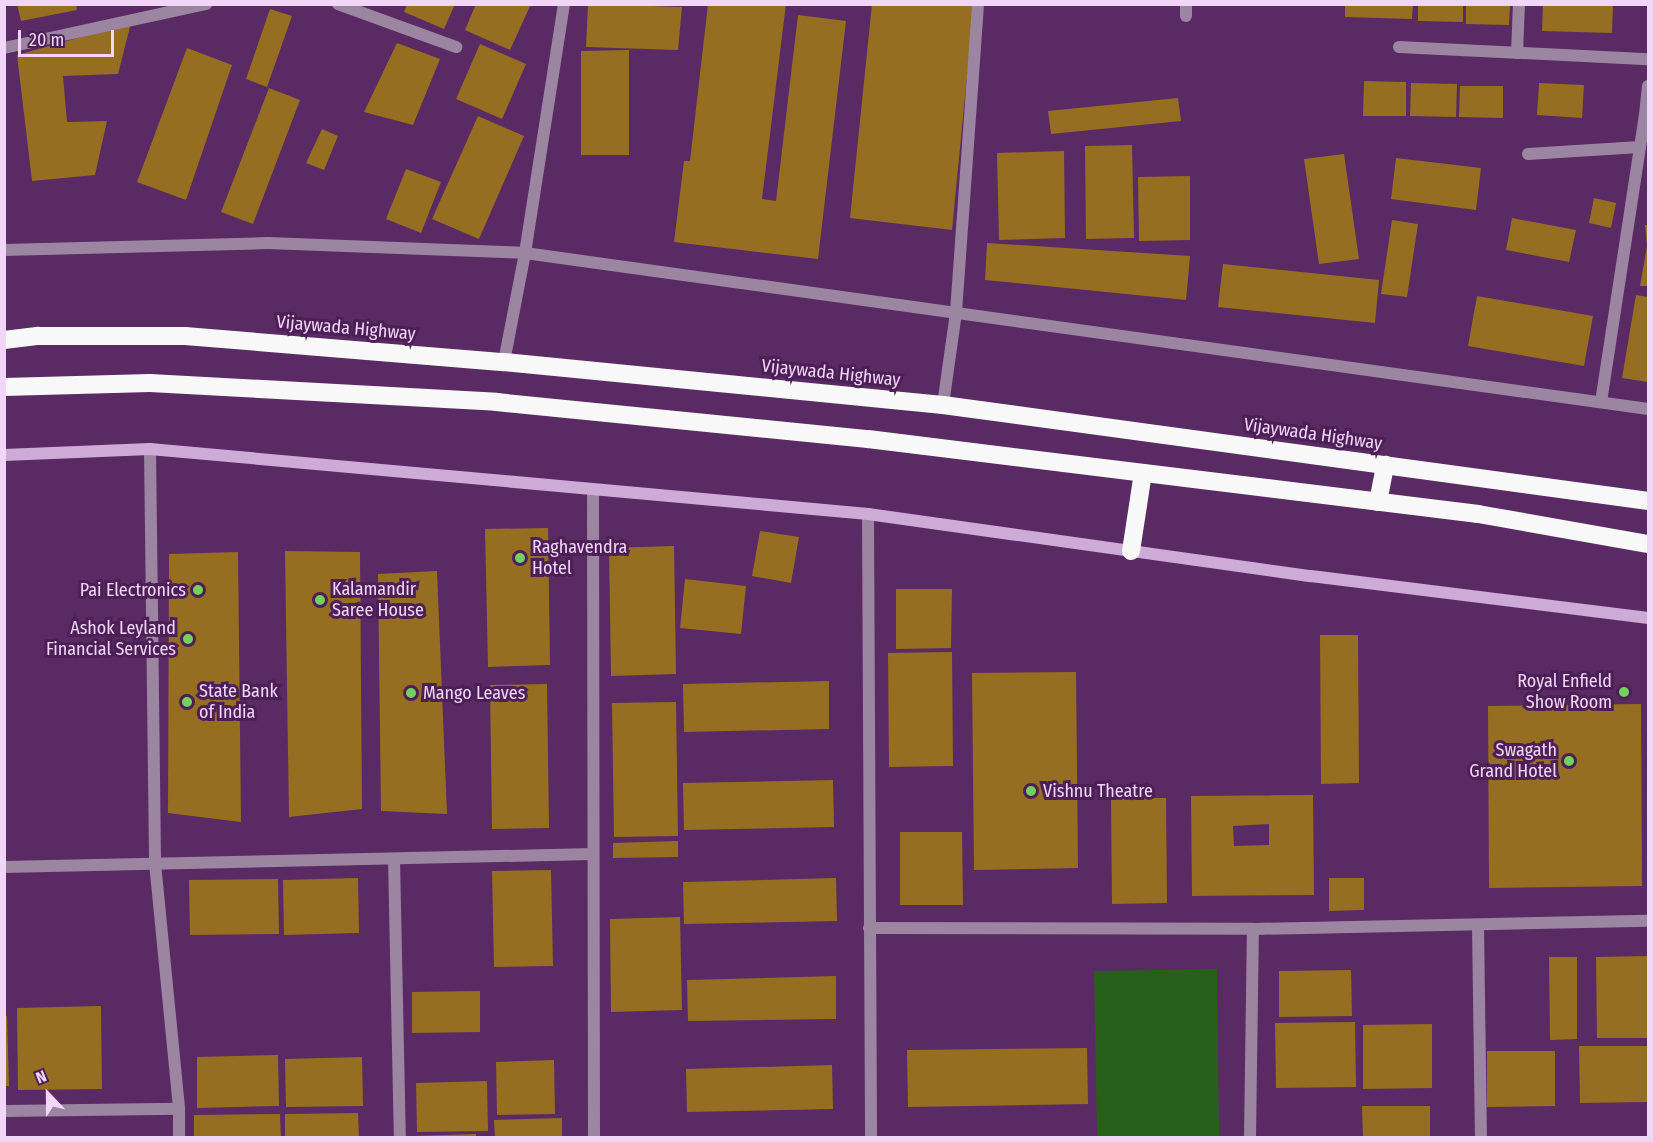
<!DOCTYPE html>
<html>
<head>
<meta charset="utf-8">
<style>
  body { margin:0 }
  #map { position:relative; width:1653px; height:1142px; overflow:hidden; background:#592a63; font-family:"Fira Sans Condensed",sans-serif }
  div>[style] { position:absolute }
  .green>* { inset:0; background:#28601b }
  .building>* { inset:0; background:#956e22 }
  .lane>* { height:12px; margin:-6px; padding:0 6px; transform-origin:6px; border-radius:6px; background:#9b85a0 }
  .street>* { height:12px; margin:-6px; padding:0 6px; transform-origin:6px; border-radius:6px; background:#9b85a0 }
  .secondary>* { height:12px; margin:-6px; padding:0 6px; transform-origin:6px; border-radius:6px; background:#ceabd6 }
  .highway>* { height:18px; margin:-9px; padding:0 9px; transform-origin:9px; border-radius:9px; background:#f8f8f8 }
  .dots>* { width:16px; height:16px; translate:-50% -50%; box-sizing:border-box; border:3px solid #4d1f57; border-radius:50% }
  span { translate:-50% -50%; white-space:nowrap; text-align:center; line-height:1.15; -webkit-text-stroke:6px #4d1f57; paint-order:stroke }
  .street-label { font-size:18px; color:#f1d6f7 }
  .poi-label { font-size:18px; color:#f1d6f7 }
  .left { translate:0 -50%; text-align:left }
  .right { translate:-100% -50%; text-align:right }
  .frame { position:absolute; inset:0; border:6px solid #f1d6f7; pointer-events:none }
  .north { position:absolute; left:18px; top:1064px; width:60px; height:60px; -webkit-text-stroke:4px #4d1f57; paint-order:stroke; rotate:338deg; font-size:16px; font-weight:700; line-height:24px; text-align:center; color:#f1d6f7 }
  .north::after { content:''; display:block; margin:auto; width:21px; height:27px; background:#f1d6f7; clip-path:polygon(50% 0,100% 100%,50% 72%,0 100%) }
  .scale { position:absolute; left:18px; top:30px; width:96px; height:27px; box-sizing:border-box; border:3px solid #f1d6f7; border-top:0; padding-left:8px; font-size:18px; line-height:21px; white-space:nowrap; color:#f1d6f7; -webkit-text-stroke:4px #4d1f57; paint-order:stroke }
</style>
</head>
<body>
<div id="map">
  <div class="green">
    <div style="clip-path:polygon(1217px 969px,1219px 1137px,1097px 1137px,1094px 971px)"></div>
  </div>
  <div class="building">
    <div style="clip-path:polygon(17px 4px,76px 4px,77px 10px,21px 21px)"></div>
    <div style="clip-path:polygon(407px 4px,455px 4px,444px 29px,404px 12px)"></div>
    <div style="clip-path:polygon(476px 4px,531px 4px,510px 50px,465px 30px)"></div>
    <div style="clip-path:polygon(588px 4px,682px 7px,678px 50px,586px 47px)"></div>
    <div style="clip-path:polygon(708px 4px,786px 4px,762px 199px,776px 201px,798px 15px,846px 21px,818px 259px,674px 242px,684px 161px,690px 161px)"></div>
    <div style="clip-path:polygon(872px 4px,974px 4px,952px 230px,850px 218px)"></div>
    <div style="clip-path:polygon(1345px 4px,1413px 4px,1412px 19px,1345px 17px)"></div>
    <div style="clip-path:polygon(1418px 4px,1463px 4px,1463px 22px,1418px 21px)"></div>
    <div style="clip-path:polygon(1466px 4px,1510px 4px,1509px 25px,1466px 24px)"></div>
    <div style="clip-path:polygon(1543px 4px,1613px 4px,1612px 33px,1542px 31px)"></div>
    <div style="clip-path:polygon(270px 9px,292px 16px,267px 87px,246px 79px)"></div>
    <div style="clip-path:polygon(131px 23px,118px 74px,63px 76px,67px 122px,107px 121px,95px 175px,32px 181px,17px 55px)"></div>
    <div style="clip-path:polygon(397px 43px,440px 59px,413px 125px,364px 112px)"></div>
    <div style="clip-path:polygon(480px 44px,526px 64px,502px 119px,456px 99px)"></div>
    <div style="clip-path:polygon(187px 48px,232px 65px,186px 200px,137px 182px)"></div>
    <div style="clip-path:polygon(629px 50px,629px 155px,581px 155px,581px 51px)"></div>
    <div style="clip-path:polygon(1364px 81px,1406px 82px,1406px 116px,1363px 116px)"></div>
    <div style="clip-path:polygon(1411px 83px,1457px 84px,1456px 117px,1410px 116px)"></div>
    <div style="clip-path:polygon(1539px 83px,1584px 85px,1582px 118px,1537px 115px)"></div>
    <div style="clip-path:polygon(1460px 86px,1503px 86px,1503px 118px,1459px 117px)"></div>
    <div style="clip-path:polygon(269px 88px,300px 100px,253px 224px,221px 212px)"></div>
    <div style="clip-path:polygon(1178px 98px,1181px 121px,1051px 134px,1048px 111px)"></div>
    <div style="clip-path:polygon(478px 116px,524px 136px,479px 239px,432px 219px)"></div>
    <div style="clip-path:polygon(322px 129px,338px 136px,324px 170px,306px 163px)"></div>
    <div style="clip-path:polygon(1132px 145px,1134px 238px,1086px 239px,1085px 146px)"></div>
    <div style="clip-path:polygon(1064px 151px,1065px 238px,999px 240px,997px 153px)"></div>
    <div style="clip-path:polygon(1344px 154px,1359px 259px,1319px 264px,1304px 159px)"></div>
    <div style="clip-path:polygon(1396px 158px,1481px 168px,1476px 210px,1391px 199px)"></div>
    <div style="clip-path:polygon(406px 169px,441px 182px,421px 233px,386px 219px)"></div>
    <div style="clip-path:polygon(1190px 176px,1190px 240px,1139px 241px,1138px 177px)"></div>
    <div style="clip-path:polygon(1594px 198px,1616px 203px,1611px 228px,1589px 223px)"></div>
    <div style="clip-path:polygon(1512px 218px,1576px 230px,1569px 262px,1506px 250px)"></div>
    <div style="clip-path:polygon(1392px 220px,1418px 224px,1407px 297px,1381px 294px)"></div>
    <div style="clip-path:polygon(1645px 225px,1648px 225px,1648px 286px,1640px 286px,1647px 246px)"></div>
    <div style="clip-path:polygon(987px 243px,1190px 256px,1186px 300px,985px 280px)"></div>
    <div style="clip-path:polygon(1223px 264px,1379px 280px,1375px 323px,1218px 307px)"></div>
    <div style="clip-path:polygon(1636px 295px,1648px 297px,1648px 382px,1622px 378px)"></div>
    <div style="clip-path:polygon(1477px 296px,1593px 316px,1584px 366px,1468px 346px)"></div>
    <div style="clip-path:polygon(548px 528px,550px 665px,488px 667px,485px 529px)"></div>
    <div style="clip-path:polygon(760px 531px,799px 537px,791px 583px,752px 576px)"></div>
    <div style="clip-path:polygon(674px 546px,676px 674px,611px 676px,609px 548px)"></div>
    <div style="clip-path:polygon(285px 551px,360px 552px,362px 809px,289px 817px)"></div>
    <div style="clip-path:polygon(238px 552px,241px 822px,168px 813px,169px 554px)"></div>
    <div style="clip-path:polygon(437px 571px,447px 814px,381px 811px,378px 574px)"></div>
    <div style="clip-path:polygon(685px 579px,746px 586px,741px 634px,680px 628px)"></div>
    <div style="clip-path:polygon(896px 589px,952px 589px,951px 648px,896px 649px)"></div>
    <div style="clip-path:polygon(1320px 635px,1358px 635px,1359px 783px,1321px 784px)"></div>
    <div style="clip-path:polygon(952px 652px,953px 766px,889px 767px,888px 653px)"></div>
    <div style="clip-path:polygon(1076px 672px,1078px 868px,974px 870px,972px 673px)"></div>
    <div style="clip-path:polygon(829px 681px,829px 729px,684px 732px,683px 684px)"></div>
    <div style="clip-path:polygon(547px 684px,549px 828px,492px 829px,490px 685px)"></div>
    <div style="clip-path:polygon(676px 702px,678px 836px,614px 837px,612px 703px)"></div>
    <div style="clip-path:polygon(1641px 704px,1642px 886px,1489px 888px,1488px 706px)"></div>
    <div style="clip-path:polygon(833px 780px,834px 827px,684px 830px,683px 783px)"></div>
    <div style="clip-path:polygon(evenodd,1313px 795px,1314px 895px,1192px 896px,1191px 796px,1313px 795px,1269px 824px,1269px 845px,1234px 846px,1233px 826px,1269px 824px)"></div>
    <div style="clip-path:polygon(1111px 798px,1166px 798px,1167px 903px,1112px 904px)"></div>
    <div style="clip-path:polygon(900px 832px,962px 832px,963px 905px,900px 905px)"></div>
    <div style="clip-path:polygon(678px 841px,678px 857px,613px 858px,613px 843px)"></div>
    <div style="clip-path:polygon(551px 870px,553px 966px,494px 967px,492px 871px)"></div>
    <div style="clip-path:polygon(358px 878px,359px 933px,284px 935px,283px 880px)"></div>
    <div style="clip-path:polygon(836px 878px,837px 921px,684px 924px,683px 882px)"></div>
    <div style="clip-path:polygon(1329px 878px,1364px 878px,1364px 910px,1329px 911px)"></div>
    <div style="clip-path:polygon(278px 879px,279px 934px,190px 935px,189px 880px)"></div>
    <div style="clip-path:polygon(680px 917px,682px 1010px,611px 1012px,610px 919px)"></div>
    <div style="clip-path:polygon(1648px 956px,1648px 1038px,1597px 1038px,1596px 957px)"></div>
    <div style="clip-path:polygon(1549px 957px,1577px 957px,1577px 1039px,1550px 1040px)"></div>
    <div style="clip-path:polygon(1351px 970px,1352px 1016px,1279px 1017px,1279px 971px)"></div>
    <div style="clip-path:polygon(836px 976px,836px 1019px,688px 1021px,687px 980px)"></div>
    <div style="clip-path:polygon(480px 991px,480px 1032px,412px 1033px,412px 992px)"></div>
    <div style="clip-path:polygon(101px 1006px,102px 1089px,18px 1090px,17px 1008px)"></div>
    <div style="clip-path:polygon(4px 1016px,7px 1016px,9px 1086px,4px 1086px)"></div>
    <div style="clip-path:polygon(1355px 1022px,1356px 1087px,1276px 1088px,1275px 1023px)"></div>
    <div style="clip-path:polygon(1432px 1024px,1432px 1088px,1363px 1089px,1363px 1025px)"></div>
    <div style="clip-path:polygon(1579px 1046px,1648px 1046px,1648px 1102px,1580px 1103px)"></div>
    <div style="clip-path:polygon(1087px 1048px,1088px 1104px,908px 1107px,907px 1050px)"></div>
    <div style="clip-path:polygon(1487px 1051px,1555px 1051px,1555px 1106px,1487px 1107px)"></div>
    <div style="clip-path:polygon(278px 1055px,279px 1106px,197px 1108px,197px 1057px)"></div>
    <div style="clip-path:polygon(362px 1057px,363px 1106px,286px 1107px,285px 1059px)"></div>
    <div style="clip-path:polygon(554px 1060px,555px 1114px,497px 1115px,496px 1062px)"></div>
    <div style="clip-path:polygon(832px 1065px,833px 1109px,687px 1112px,686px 1069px)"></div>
    <div style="clip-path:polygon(487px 1081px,488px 1131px,417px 1132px,416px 1083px)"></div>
    <div style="clip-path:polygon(1362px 1106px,1430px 1106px,1430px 1138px,1363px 1138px)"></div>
    <div style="clip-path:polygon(358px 1113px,359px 1138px,285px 1138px,285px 1114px)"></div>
    <div style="clip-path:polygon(280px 1114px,281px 1138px,194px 1138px,194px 1115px)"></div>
    <div style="clip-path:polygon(562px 1118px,562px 1138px,495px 1138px,494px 1120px)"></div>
    <div style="clip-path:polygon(476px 1134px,476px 1138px,413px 1138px,413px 1136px)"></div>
  </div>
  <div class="lane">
    <div style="left:943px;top:405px;width:94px;rotate:-82deg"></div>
    <div style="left:956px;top:312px;width:309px;rotate:-85.9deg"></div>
  </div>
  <div class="street">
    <div style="left:338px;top:4px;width:126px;rotate:20deg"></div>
    <div style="left:1186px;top:16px;width:12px;rotate:-90deg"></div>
    <div style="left:1399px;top:47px;width:249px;rotate:2.8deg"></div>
    <div style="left:4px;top:48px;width:207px;rotate:-12.3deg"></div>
    <div style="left:1517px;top:53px;width:49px;rotate:-87.7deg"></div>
    <div style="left:1648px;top:86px;width:30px;rotate:96deg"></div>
    <div style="left:1645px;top:116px;width:3px"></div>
    <div style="left:1528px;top:154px;width:112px;rotate:-3.6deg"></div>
    <div style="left:4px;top:250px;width:264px;rotate:-1.5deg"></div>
    <div style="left:268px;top:243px;width:257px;rotate:2.2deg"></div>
    <div style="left:525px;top:253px;width:1134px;rotate:7.91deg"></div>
    <div style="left:504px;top:362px;width:111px;rotate:-79.1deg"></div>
    <div style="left:525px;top:253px;width:252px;rotate:-81.1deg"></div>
    <div style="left:1601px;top:402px;width:289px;rotate:-81.3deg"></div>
    <div style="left:150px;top:449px;width:414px;rotate:89.3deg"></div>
    <div style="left:155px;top:863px;width:247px;rotate:84.4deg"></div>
    <div style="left:179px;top:1109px;width:29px;rotate:90deg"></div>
    <div style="left:593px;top:491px;width:647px;rotate:89.91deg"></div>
    <div style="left:868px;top:514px;width:624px;rotate:89.72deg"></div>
    <div style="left:394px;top:859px;width:279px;rotate:88.8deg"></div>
    <div style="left:4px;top:867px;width:589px;rotate:-1.26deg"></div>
    <div style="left:1478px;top:926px;width:212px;rotate:89.2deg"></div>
    <div style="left:869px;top:928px;width:384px;rotate:0.1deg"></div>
    <div style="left:1253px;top:929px;width:395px;rotate:-1.2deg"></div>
    <div style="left:4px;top:1111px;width:175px;rotate:-0.7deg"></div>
    <div style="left:1250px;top:1138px;width:209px;rotate:-89.2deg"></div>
  </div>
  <div class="secondary">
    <div style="left:4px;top:455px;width:146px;rotate:-2.4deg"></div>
    <div style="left:150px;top:449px;width:721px;rotate:5.17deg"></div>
    <div style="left:868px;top:514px;width:447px;rotate:8deg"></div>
    <div style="left:1311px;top:576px;width:340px;rotate:7.1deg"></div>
  </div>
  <div class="highway">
    <div style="left:4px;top:340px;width:35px;rotate:-7deg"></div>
    <div style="left:39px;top:336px;width:146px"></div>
    <div style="left:185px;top:336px;width:320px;rotate:4.7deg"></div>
    <div style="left:504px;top:362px;width:441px;rotate:5.6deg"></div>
    <div style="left:943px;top:405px;width:712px;rotate:7.75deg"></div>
    <div style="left:4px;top:387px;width:146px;rotate:-1.6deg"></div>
    <div style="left:150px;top:383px;width:347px;rotate:3.1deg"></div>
    <div style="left:496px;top:402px;width:374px;rotate:5.7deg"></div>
    <div style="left:868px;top:439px;width:615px;rotate:7.01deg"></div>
    <div style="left:1478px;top:514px;width:173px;rotate:10deg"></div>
    <div style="left:1378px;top:502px;width:38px;rotate:-79deg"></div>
    <div style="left:1131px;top:551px;width:79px;rotate:-81.3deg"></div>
  </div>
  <div class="dots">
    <div style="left:520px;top:558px;background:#72d25d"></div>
    <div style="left:198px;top:590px;background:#72d25d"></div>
    <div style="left:320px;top:600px;background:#72d25d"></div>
    <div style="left:188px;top:639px;background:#72d25d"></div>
    <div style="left:1624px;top:692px;background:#72d25d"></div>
    <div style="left:411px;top:693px;background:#72d25d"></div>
    <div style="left:187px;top:702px;background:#72d25d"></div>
    <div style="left:1569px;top:761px;background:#72d25d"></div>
    <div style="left:1031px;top:791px;background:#72d25d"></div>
  </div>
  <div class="street-label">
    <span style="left:346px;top:328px;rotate:5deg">Vijaywada Highway</span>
    <span style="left:831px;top:373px;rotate:6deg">Vijaywada Highway</span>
    <span style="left:1313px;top:434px;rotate:8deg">Vijaywada Highway</span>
  </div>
  <div class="poi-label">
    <span class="left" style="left:532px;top:558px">Raghavendra<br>Hotel</span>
    <span class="right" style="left:186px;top:590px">Pai Electronics</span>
    <span class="left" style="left:332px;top:600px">Kalamandir<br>Saree House</span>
    <span class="right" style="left:176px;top:639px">Ashok Leyland<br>Financial Services</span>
    <span class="right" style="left:1612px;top:692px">Royal Enfield<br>Show Room</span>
    <span class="left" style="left:199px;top:702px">State Bank<br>of India</span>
    <span class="left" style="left:423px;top:693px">Mango Leaves</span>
    <span class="right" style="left:1557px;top:761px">Swagath<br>Grand Hotel</span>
    <span class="left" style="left:1043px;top:791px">Vishnu Theatre</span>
  </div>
  <div class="frame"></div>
  <div class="north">N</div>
  <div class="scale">20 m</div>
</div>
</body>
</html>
